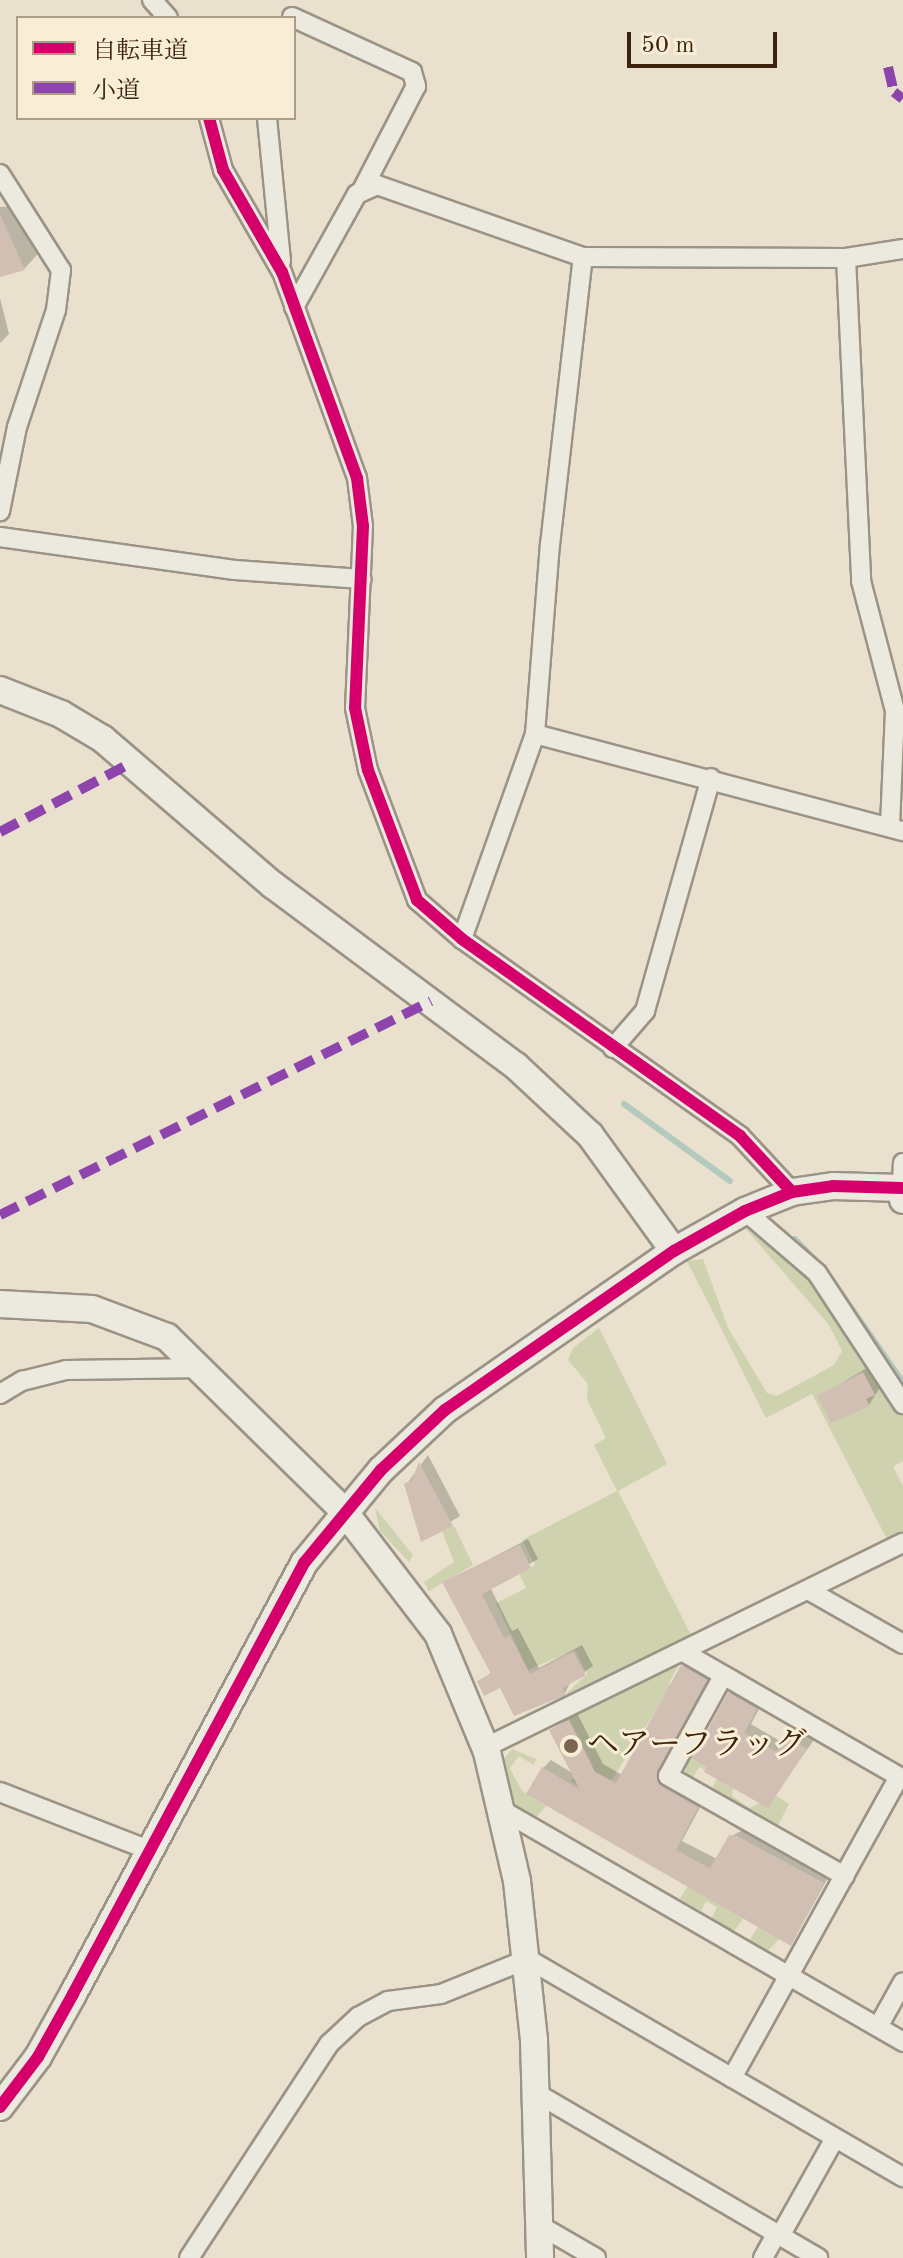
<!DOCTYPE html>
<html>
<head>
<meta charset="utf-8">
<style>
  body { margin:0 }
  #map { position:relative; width:903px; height:2258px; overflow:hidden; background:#e9e1ce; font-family:"Old Standard TT","Noto Serif JP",serif }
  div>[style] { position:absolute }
  .green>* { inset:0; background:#cfd2af }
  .shadow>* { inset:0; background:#0003 }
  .stream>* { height:6px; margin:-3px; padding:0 3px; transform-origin:3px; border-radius:3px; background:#b3c9bd }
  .building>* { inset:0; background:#d1bfb4 }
  .roads { filter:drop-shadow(2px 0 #9b9385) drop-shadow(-2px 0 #9b9385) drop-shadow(0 2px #9b9385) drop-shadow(0 -2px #9b9385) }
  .street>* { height:18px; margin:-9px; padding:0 9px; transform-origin:9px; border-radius:9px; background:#ece9df }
  .secondary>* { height:26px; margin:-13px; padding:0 13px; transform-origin:13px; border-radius:13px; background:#ece9df }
  .quiet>* { height:10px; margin-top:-5px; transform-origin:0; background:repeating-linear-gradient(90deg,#8e44ad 0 20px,transparent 0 30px) }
  .cycleway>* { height:12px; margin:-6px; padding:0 6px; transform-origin:6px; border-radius:6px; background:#d6006c }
  .dots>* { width:22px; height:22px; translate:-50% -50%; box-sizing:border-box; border:4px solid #f8eed7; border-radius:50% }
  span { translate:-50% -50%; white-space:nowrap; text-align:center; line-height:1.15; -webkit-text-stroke:6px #f8eed7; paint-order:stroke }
  .poi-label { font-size:32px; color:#3d220d }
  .left { translate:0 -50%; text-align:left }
  .legend { position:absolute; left:16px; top:16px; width:280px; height:104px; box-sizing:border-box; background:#f8eed7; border:2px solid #ad9c86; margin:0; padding:10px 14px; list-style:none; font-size:24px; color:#3d220d }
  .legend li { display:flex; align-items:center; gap:16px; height:40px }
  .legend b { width:40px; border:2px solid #ad9c86 }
  .scale { position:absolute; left:627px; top:32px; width:150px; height:36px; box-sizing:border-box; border:4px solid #3d220d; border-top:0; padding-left:10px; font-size:24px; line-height:28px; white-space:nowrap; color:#3d220d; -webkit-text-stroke:6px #f8eed7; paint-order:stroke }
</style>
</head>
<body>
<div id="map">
  <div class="green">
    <div style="clip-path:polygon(748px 1225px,814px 1281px,903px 1411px,903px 1461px,893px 1467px,903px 1486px,903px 1538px,890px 1545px,812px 1394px,766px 1418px,687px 1261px,703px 1259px,728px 1328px,767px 1393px,777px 1396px,834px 1365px,842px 1351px,829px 1325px,746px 1229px)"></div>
    <div style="clip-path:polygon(599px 1328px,667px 1464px,618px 1491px,694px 1641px,570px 1702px,566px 1694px,587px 1674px,575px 1650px,528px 1670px,496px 1603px,526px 1588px,519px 1574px,535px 1565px,522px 1540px,617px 1491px,594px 1445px,606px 1438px,587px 1400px,588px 1384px,568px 1360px,573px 1348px)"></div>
    <div style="clip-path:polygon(375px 1508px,413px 1555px,409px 1562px,380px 1531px)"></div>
    <div style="clip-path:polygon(454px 1526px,473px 1565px,429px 1591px,424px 1582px,454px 1562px,442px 1531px)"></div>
    <div style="clip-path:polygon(681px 1661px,669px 1683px,678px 1688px,657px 1709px,611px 1781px,591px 1793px,570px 1781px,592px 1765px,566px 1714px)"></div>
    <div style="clip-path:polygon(512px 1749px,536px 1759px,534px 1765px,519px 1756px,510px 1768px,522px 1791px,546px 1806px,533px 1821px,515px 1805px,503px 1760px)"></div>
    <div style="clip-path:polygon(689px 1753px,717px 1773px,733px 1788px,732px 1796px,750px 1808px,775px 1795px,789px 1804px,776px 1829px,710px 1792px,718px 1777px,699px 1767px,692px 1779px,684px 1775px)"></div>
    <div style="clip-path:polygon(690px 1882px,743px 1919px,731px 1935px,710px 1922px,717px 1907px,706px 1901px,701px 1911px,680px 1899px)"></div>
    <div style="clip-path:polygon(759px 1925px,779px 1939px,766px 1953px,748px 1943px)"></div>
  </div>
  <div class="shadow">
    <div style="clip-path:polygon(15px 206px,37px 255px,24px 269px,0 275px,0 207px)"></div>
    <div style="clip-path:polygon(0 298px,9px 334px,0 343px)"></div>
    <div style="clip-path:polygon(872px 1365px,882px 1384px,869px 1405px,820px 1396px)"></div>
    <div style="clip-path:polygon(428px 1455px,460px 1516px,422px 1539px,406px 1485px)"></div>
    <div style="clip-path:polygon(528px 1539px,538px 1559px,490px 1587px,512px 1631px,518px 1628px,539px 1668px,582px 1645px,593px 1666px,571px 1681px,565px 1693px,479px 1682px,492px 1672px,444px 1583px)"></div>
    <div style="clip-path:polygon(687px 1660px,714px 1672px,663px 1766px,669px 1778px,705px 1798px,682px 1841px,717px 1859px,730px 1837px,746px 1828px,830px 1874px,791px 1944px,543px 1768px,551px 1760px,574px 1774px,551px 1730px,577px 1713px,603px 1764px,622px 1775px)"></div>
    <div style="clip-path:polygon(738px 1685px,764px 1700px,751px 1724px,785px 1744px,796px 1730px,814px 1740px,767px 1805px,730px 1693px)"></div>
  </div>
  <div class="stream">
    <div style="left:624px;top:1104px;width:131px;rotate:36deg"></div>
    <div style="left:795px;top:1239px;width:45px;rotate:45.9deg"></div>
    <div style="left:832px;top:1280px;width:124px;rotate:55.2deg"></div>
  </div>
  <div class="building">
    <div style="clip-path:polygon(0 214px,25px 270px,0 277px)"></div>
    <div style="clip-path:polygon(863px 1372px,875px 1395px,866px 1399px,870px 1406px,831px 1423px,817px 1396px)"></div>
    <div style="clip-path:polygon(419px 1462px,453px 1526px,421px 1542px,404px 1484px,412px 1480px)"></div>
    <div style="clip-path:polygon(520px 1545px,531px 1568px,482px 1594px,504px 1638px,510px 1635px,530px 1674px,573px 1652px,586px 1675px,562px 1688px,566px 1695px,514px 1716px,500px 1688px,484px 1696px,477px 1681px,491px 1674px,442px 1582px)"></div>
    <div style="clip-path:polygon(681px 1665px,707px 1680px,656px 1775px,661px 1786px,698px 1807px,676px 1850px,710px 1868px,729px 1835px,737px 1836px,824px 1883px,791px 1946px,526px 1794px,542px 1767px,580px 1790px,549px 1730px,569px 1720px,595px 1772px,616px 1783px)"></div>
    <div style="clip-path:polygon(728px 1692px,757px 1709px,744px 1733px,777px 1752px,786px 1737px,807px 1749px,768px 1808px,704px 1772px,707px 1767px,692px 1758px)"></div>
  </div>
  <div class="roads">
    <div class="street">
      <div style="left:152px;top:0;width:24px;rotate:48deg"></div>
      <div style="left:292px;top:17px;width:132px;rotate:24.6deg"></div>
      <div style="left:412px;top:72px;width:15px;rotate:74deg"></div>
      <div style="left:416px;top:86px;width:119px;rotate:117.4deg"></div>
      <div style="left:209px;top:118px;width:54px;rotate:74.9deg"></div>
      <div style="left:223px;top:170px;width:118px;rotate:60deg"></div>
      <div style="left:282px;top:272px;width:219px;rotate:70deg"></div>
      <div style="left:357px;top:478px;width:48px;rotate:82.9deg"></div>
      <div style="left:363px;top:526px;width:182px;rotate:92.5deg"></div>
      <div style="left:355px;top:708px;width:63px;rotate:78.2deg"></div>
      <div style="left:368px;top:770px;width:139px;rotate:69.3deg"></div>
      <div style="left:417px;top:900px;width:60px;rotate:40.9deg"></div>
      <div style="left:462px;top:939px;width:341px;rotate:35.3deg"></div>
      <div style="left:740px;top:1136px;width:76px;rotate:47.1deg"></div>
      <div style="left:267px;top:118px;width:144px;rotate:84.4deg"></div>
      <div style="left:0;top:174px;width:114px;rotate:57.6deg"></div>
      <div style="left:61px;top:270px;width:40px;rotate:97.1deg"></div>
      <div style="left:56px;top:310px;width:123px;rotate:108.4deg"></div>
      <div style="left:17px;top:427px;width:86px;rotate:101.4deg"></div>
      <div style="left:846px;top:258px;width:323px;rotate:87.3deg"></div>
      <div style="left:861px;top:581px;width:134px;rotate:75.3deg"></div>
      <div style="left:895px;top:711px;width:113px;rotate:92.5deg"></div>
      <div style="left:294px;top:307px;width:129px;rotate:-60.9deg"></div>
      <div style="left:357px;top:194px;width:22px;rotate:-24deg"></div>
      <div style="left:377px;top:185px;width:218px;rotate:19.3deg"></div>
      <div style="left:583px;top:257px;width:263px;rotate:0.2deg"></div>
      <div style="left:846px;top:258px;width:58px;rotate:-9deg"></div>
      <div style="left:0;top:537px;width:237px;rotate:8deg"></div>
      <div style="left:235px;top:570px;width:127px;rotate:4.1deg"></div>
      <div style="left:535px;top:734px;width:381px;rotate:14.8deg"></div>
      <div style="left:462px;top:939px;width:218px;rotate:-70.4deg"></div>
      <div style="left:535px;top:734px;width:190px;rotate:-85.5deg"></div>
      <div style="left:550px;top:545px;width:290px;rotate:-83.5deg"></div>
      <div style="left:613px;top:1048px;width:49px;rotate:-49.1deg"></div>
      <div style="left:645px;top:1011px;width:242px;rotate:-74.2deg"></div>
      <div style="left:902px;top:1188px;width:25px;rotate:-88deg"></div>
      <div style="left:745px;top:1211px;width:95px;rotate:40.7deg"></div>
      <div style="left:817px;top:1273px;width:157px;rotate:56.7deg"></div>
      <div style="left:0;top:1394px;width:26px;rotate:-31deg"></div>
      <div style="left:22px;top:1381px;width:45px;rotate:-14deg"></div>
      <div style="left:66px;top:1370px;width:137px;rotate:-0.8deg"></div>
      <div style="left:808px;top:1590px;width:109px;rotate:29.6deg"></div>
      <div style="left:685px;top:1653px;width:252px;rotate:30deg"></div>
      <div style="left:723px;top:1676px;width:114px;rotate:118.8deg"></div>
      <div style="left:668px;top:1776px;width:203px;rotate:29.5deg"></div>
      <div style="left:486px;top:1747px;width:464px;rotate:-26.1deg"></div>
      <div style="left:0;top:1792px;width:162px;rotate:21.3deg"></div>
      <div style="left:500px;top:1809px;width:466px;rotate:30deg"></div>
      <div style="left:878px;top:2027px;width:51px;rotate:-60.9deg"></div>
      <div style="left:732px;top:2078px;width:344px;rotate:-61deg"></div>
      <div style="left:536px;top:2093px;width:327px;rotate:30.3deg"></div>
      <div style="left:539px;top:2225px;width:66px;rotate:30.1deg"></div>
      <div style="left:780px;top:2236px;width:112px;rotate:-60.7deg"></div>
      <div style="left:189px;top:2258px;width:256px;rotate:-56.8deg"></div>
      <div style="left:329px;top:2044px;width:40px;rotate:-43deg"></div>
      <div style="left:358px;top:2017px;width:34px;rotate:-28deg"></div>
      <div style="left:388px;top:2001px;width:53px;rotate:-7.5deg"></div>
      <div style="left:441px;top:1994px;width:94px;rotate:-21.9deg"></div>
      <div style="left:528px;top:1959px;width:434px;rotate:30.2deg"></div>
      <div style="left:763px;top:2258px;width:29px;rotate:-61deg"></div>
    </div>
    <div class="secondary">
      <div style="left:0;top:690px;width:66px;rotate:21.5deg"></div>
      <div style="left:61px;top:714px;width:49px;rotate:30.8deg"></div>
      <div style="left:103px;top:739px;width:224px;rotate:40.7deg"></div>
      <div style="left:273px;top:885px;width:303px;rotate:36.7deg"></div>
      <div style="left:516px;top:1066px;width:101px;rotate:43deg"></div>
      <div style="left:590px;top:1135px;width:143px;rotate:54.1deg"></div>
      <div style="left:0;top:1304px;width:92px;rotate:3.1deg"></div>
      <div style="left:92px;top:1309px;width:80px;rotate:20.5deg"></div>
      <div style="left:167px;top:1337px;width:247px;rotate:44.5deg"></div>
      <div style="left:343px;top:1510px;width:156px;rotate:52.5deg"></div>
      <div style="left:438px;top:1634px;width:128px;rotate:67.4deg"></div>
      <div style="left:487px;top:1752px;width:132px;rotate:76.9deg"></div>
      <div style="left:517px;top:1881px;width:160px;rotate:83.9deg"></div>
      <div style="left:534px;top:2040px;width:218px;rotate:88.4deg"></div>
      <div style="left:0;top:2107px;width:63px;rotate:-52.8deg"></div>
      <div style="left:38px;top:2057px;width:72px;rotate:-60.9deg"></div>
      <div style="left:73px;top:1994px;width:489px;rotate:-61.8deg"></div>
      <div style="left:304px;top:1563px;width:121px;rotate:-50.4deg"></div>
      <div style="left:381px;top:1470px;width:88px;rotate:-43.2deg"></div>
      <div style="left:445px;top:1410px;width:279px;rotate:-34.8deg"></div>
      <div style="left:674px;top:1251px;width:81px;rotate:-29.4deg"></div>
      <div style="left:745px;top:1211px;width:51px;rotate:-22deg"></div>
      <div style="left:792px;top:1192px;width:41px;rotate:-8.3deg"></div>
      <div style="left:833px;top:1186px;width:69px;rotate:1.7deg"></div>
      <div style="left:902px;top:1188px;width:12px;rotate:85deg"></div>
    </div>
  </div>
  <div class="quiet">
    <div style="left:888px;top:67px;width:26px;rotate:77deg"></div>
    <div style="left:894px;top:92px;width:11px;rotate:38deg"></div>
    <div style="left:0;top:832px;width:148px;rotate:-27.8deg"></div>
    <div style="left:0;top:1215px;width:481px;rotate:-26.4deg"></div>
  </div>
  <div class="cycleway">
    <div style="left:209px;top:118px;width:54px;rotate:74.9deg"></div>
    <div style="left:223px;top:170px;width:118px;rotate:60deg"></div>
    <div style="left:282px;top:272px;width:219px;rotate:70deg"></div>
    <div style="left:357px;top:478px;width:48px;rotate:82.9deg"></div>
    <div style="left:363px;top:526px;width:182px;rotate:92.5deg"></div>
    <div style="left:355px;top:708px;width:63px;rotate:78.2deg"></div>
    <div style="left:368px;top:770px;width:139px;rotate:69.3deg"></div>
    <div style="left:417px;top:900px;width:60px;rotate:40.9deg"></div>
    <div style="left:462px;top:939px;width:341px;rotate:35.3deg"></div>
    <div style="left:740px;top:1136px;width:76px;rotate:47.1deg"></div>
    <div style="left:0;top:2107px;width:63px;rotate:-52.8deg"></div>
    <div style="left:38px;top:2057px;width:72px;rotate:-60.9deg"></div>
    <div style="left:73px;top:1994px;width:489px;rotate:-61.8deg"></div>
    <div style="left:304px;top:1563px;width:121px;rotate:-50.4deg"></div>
    <div style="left:381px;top:1470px;width:88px;rotate:-43.2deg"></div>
    <div style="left:445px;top:1410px;width:279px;rotate:-34.8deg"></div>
    <div style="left:674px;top:1251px;width:81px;rotate:-29.4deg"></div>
    <div style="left:745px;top:1211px;width:51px;rotate:-22deg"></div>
    <div style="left:792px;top:1192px;width:41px;rotate:-8.3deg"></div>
    <div style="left:833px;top:1186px;width:69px;rotate:1.7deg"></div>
  </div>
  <div class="dots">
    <div style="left:571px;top:1746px;background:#796551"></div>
  </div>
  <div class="poi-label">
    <span class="left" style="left:587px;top:1746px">ヘアーフラッグ</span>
  </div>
  <ul class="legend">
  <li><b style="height:10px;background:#d6006c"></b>自転車道</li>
  <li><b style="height:10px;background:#8e44ad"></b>小道</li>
  </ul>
  <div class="scale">50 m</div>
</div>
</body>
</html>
